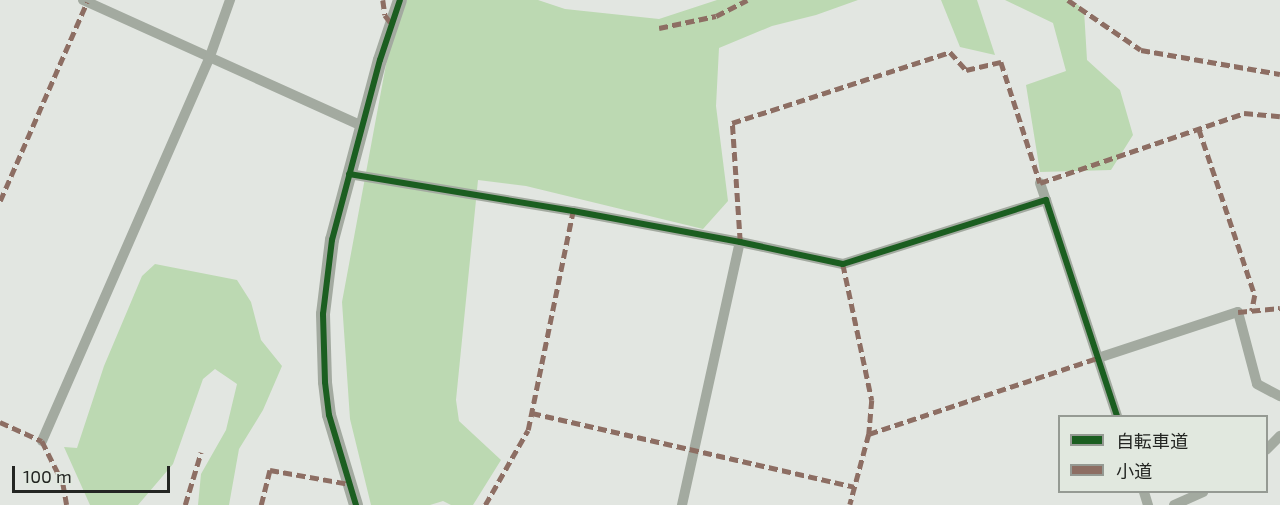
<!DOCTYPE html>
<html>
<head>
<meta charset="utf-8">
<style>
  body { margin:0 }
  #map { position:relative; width:1280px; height:505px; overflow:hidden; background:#e2e6e1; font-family:"Exo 2","Noto Sans JP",sans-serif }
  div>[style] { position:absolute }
  .green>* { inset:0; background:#bcd9b2 }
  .minor>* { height:10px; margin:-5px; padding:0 5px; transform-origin:5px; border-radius:5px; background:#a3aaa0 }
  .tertiary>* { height:14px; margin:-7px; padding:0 7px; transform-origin:7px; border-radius:7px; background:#a3aaa0 }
  .quiet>* { height:4.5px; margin-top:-2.25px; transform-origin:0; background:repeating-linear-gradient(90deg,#8d6e63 0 9px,transparent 0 13.5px) }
  .cycleway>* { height:6px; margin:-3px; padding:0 3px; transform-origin:3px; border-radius:3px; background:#1b5e20 }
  span { translate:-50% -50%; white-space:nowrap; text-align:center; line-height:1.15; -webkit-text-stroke:4.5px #e1e8df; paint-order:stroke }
  .legend { position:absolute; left:1058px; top:415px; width:210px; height:78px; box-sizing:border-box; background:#e1e8df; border:2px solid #959a93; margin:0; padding:8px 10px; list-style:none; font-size:18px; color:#232522 }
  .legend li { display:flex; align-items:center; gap:12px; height:30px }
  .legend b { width:30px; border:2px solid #959a93 }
  .scale { position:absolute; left:12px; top:466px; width:158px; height:27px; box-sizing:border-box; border:3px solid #232522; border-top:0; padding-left:8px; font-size:18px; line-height:21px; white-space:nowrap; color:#232522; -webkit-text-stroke:4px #e1e8df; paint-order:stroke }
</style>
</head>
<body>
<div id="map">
  <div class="green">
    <div style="clip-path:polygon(407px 0,538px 0,565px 9px,659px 19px,717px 0,858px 0,816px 15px,772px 26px,719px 48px,716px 106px,728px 201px,703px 229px,526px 186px,478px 180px,456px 400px,459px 421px,501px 460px,473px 505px,451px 505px,443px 501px,430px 505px,371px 505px,350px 419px,342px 302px,390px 43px)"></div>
    <div style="clip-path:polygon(941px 0,977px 0,995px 55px,960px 47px)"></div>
    <div style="clip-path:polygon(1005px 0,1072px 0,1084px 10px,1087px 60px,1120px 90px,1133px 135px,1111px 170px,1040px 172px,1026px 85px,1066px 71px,1053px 23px)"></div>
    <div style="clip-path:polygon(155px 264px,237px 280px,251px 302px,261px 340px,282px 366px,263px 410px,239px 449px,229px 505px,198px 505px,201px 474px,226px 430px,237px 384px,215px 369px,203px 379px,173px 464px,138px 505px,90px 505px,64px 447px,77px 448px,104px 366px,142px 276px)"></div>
  </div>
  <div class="minor">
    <div style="left:83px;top:0;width:306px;rotate:24.3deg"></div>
    <div style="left:349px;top:174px;width:227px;rotate:9.4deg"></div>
    <div style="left:573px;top:211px;width:170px;rotate:10.5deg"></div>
    <div style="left:740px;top:242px;width:105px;rotate:12.1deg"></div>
    <div style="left:843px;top:264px;width:213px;rotate:-17.5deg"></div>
    <div style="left:1046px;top:200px;width:227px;rotate:71.8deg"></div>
    <div style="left:1040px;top:183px;width:18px;rotate:71deg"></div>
    <div style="left:1098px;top:358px;width:147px;rotate:-18.2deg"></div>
    <div style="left:1238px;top:312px;width:74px;rotate:75.2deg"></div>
    <div style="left:1257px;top:384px;width:26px;rotate:28deg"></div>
    <div style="left:42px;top:441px;width:417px;rotate:-66.4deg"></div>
    <div style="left:209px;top:59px;width:63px;rotate:-70.4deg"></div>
    <div style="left:1266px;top:450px;width:20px;rotate:-45deg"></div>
    <div style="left:1144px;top:492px;width:14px;rotate:73deg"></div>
    <div style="left:682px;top:505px;width:269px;rotate:-77.6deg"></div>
    <div style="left:1174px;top:505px;width:32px;rotate:-24deg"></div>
  </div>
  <div class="tertiary">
    <div style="left:356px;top:505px;width:94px;rotate:-106.7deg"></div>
    <div style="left:329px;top:415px;width:33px;rotate:-97deg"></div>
    <div style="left:325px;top:382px;width:68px;rotate:-91.7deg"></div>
    <div style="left:323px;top:314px;width:75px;rotate:-83.1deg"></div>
    <div style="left:332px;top:240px;width:186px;rotate:-75.1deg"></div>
    <div style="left:380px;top:60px;width:63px;rotate:-71.6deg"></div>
  </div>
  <div class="quiet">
    <div style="left:383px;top:0;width:15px;rotate:82deg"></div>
    <div style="left:385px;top:15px;width:10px;rotate:53deg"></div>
    <div style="left:1068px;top:0;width:88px;rotate:34.4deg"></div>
    <div style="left:1141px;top:50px;width:141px;rotate:9.8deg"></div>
    <div style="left:659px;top:28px;width:58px;rotate:-11.9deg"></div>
    <div style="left:716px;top:16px;width:35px;rotate:-27deg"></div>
    <div style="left:1199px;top:129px;width:175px;rotate:71.4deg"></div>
    <div style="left:1255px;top:295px;width:16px;rotate:101deg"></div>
    <div style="left:0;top:201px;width:217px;rotate:-66.4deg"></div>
    <div style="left:740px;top:242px;width:119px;rotate:-93.8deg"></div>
    <div style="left:732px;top:123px;width:229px;rotate:-18deg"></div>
    <div style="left:950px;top:52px;width:24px;rotate:48deg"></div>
    <div style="left:966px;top:70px;width:36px;rotate:-13deg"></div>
    <div style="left:1001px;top:62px;width:127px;rotate:72.1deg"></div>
    <div style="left:1040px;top:183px;width:216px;rotate:-18.9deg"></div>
    <div style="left:1244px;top:113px;width:36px;rotate:5deg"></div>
    <div style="left:843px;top:264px;width:139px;rotate:78deg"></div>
    <div style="left:872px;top:400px;width:34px;rotate:95deg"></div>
    <div style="left:869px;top:434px;width:73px;rotate:105deg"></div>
    <div style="left:1238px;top:312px;width:42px;rotate:-5.4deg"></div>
    <div style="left:532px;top:413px;width:330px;rotate:12.9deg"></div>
    <div style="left:0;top:422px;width:46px;rotate:24.3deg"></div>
    <div style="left:42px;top:441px;width:47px;rotate:63.4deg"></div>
    <div style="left:63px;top:483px;width:22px;rotate:80deg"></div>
    <div style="left:869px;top:434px;width:241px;rotate:-18.4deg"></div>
    <div style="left:185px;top:505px;width:55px;rotate:-73.2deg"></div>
    <div style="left:261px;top:505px;width:36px;rotate:-76deg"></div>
    <div style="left:270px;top:470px;width:80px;rotate:10deg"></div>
    <div style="left:485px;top:505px;width:86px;rotate:-60.2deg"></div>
    <div style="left:528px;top:430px;width:224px;rotate:-78.4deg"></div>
  </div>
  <div class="cycleway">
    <div style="left:349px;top:174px;width:227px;rotate:9.4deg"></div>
    <div style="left:573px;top:211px;width:170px;rotate:10.5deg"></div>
    <div style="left:740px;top:242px;width:105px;rotate:12.1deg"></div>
    <div style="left:843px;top:264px;width:213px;rotate:-17.5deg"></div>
    <div style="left:1046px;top:200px;width:227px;rotate:71.8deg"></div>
    <div style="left:356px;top:505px;width:94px;rotate:-106.7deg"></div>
    <div style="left:329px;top:415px;width:33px;rotate:-97deg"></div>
    <div style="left:325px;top:382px;width:68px;rotate:-91.7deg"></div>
    <div style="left:323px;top:314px;width:75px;rotate:-83.1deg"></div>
    <div style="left:332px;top:240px;width:186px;rotate:-75.1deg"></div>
    <div style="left:380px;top:60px;width:63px;rotate:-71.6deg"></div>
  </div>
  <ul class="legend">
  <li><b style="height:8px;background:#1b5e20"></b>自転車道</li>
  <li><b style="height:8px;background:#8d6e63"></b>小道</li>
  </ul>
  <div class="scale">100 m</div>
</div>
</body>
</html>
